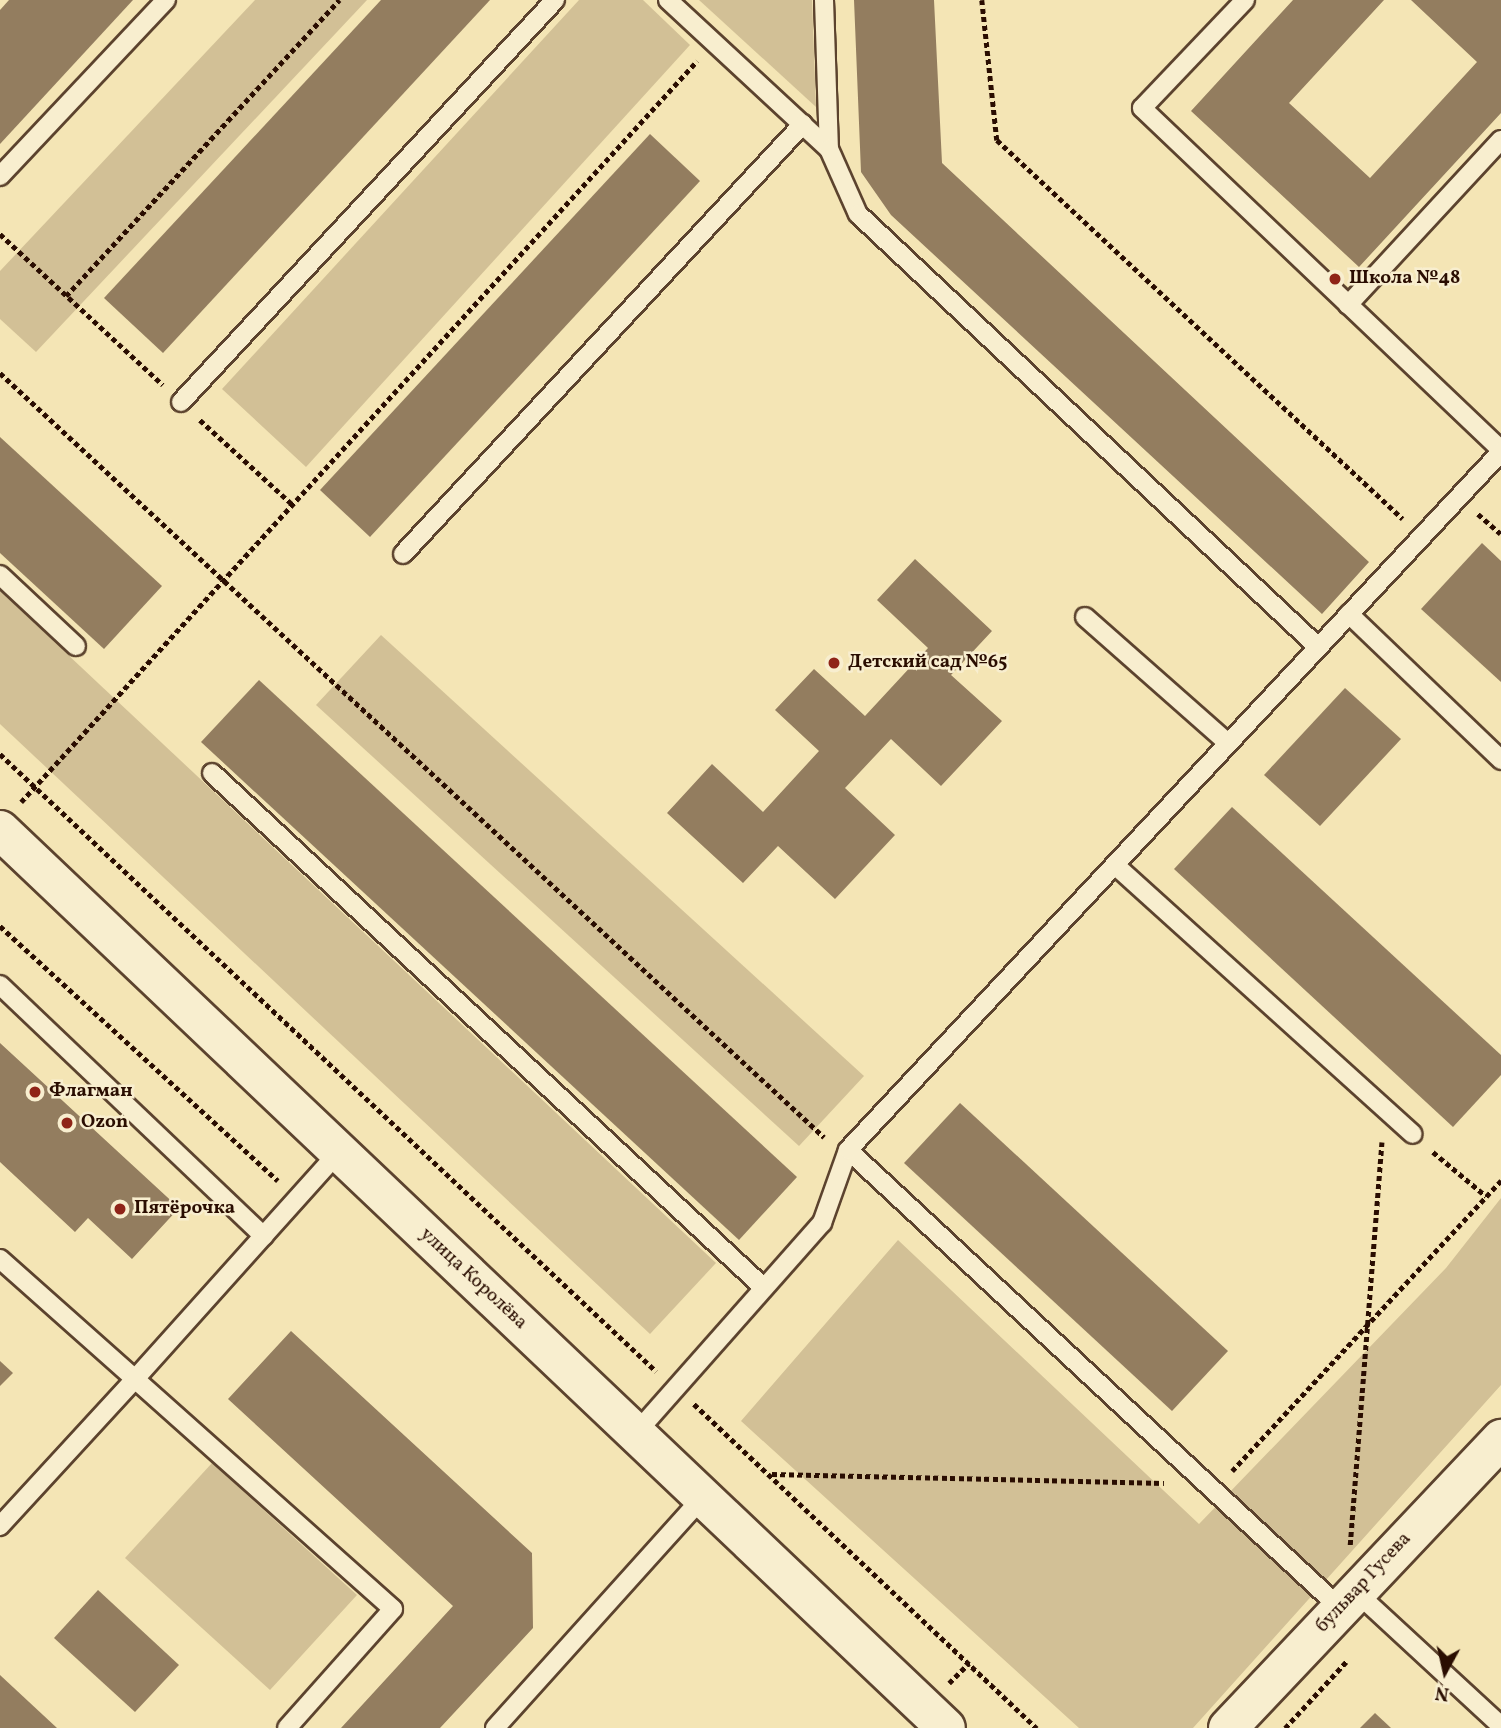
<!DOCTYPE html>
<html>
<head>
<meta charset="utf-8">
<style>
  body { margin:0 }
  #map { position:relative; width:1501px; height:1728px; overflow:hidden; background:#f4e5b5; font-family:Vollkorn,serif }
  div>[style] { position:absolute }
  .green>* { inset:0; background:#d2c096 }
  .building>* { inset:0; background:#937d5f }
  .path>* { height:4.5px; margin-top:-2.25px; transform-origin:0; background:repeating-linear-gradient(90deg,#2a0d01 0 5px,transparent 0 8.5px) }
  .roads { filter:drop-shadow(2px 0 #5c432e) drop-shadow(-2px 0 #5c432e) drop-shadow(0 2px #5c432e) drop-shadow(0 -2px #5c432e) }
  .lane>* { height:18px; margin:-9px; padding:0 9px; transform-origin:9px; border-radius:9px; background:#f8eecf }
  .secondary>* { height:38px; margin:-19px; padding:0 19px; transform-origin:19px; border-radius:19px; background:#f8eecf }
  .dots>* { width:19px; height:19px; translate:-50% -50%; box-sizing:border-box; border:4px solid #f8eecf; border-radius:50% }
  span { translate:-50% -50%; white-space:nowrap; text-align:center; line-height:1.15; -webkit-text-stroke:5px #f8eecf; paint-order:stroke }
  .poi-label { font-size:19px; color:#2a0d01; font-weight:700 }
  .left { translate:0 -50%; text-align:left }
  .street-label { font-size:19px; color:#2a0d01 }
  .north { position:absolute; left:1410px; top:1637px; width:70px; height:70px; -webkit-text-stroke:5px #f8eecf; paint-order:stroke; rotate:188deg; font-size:19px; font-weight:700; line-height:28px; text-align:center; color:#2a0d01 }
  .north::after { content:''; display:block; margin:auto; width:24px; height:32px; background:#2a0d01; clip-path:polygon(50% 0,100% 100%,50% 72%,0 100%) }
</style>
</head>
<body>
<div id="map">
  <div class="green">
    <div style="clip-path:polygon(255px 0,367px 0,36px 352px,0 319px,0 271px)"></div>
    <div style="clip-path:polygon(579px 0,643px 0,690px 45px,306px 467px,222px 389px)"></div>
    <div style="clip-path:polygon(699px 0,812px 0,816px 107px)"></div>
    <div style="clip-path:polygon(0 591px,716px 1263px,650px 1334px,0 724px)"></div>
    <div style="clip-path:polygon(381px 635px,864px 1076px,799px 1146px,316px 705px)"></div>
    <div style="clip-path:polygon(1501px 1198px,1501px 1385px,1193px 1728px,1079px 1728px,741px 1421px,898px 1240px,1199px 1524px,1446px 1268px)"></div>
    <div style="clip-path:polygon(212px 1463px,357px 1595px,270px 1690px,125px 1558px)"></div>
  </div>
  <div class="building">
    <div style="clip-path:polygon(9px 0,133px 0,0 144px,0 10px)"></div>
    <div style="clip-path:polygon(381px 0,490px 0,163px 353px,104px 298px)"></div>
    <div style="clip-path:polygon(854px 0,934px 0,942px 163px,1369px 562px,1322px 614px,891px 215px,861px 172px)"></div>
    <div style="clip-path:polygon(1293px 0,1384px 0,1289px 103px,1370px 178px,1477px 62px,1411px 0,1501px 0,1501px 113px,1359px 267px,1191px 111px)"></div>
    <div style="clip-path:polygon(650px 134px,700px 181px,370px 537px,320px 490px)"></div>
    <div style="clip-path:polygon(0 437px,162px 586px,104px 649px,0 553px)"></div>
    <div style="clip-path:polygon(1482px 543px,1501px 561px,1501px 682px,1421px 609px)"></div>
    <div style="clip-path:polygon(915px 559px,992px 631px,951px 675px,1002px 721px,941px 786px,891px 739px,845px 788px,895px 835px,835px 899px,778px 846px,743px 883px,667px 813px,712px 764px,763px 812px,819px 751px,775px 710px,814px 669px,865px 716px,928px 648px,877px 600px)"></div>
    <div style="clip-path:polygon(259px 680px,797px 1177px,739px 1240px,201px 742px)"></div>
    <div style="clip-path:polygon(1345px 688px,1401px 739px,1320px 826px,1264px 775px)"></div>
    <div style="clip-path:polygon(1232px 807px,1501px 1055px,1501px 1075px,1453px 1127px,1174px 869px)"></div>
    <div style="clip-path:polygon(0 1043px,179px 1208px,132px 1259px,88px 1218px,75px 1232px,0 1162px)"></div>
    <div style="clip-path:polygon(960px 1103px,1228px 1351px,1172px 1411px,904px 1163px)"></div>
    <div style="clip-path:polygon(291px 1331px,532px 1553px,533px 1628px,440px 1728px,341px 1728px,453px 1606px,228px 1399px)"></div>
    <div style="clip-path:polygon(0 1361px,13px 1373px,0 1386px)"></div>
    <div style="clip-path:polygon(98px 1590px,179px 1665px,135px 1712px,54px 1638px)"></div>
    <div style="clip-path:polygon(0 1675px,57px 1728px,0 1728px)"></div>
    <div style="clip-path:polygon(1375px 1713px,1391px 1728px,1360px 1728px)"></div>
  </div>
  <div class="path">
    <div style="left:982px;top:0;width:141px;rotate:83.9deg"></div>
    <div style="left:997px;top:140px;width:555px;rotate:43.03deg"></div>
    <div style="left:0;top:234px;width:222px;rotate:42.8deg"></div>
    <div style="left:66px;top:296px;width:403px;rotate:-47.3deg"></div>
    <div style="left:0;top:373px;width:1124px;rotate:42.84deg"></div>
    <div style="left:200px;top:420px;width:125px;rotate:42.4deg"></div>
    <div style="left:1478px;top:514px;width:30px;rotate:41deg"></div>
    <div style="left:0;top:754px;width:901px;rotate:43.25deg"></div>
    <div style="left:21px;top:802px;width:1003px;rotate:-47.63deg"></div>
    <div style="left:0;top:926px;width:377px;rotate:42.5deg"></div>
    <div style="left:1433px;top:1152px;width:69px;rotate:39.7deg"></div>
    <div style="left:694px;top:1404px;width:472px;rotate:43.4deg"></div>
    <div style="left:1232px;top:1471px;width:396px;rotate:-47.2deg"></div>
    <div style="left:772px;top:1474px;width:392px;rotate:1.3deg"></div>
    <div style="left:1350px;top:1545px;width:404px;rotate:-85.5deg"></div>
    <div style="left:949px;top:1683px;width:28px;rotate:-45deg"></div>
    <div style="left:1285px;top:1728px;width:90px;rotate:-47.3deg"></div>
  </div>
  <div class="roads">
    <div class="lane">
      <div style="left:668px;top:0;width:219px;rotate:42.8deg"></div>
      <div style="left:824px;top:0;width:149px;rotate:88.1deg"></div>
      <div style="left:829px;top:149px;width:71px;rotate:66deg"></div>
      <div style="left:858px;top:214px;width:632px;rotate:43.27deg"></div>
      <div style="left:1245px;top:0;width:149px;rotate:133.6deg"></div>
      <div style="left:1142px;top:108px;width:496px;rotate:43.6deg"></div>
      <div style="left:0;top:176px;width:242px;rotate:-46.7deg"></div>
      <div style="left:1348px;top:305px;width:225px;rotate:-47.2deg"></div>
      <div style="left:181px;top:402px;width:549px;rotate:-47.07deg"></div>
      <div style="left:403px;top:554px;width:587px;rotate:-47.07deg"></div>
      <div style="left:0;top:575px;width:104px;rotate:43.1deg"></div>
      <div style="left:1349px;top:614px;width:211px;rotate:43.8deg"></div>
      <div style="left:1085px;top:617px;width:189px;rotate:41.4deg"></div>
      <div style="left:212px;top:773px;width:755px;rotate:43.01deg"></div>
      <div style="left:1115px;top:865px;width:401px;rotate:42.1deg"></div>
      <div style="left:0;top:985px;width:364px;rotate:43.6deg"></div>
      <div style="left:848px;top:1150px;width:674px;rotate:42.95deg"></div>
      <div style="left:0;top:1259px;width:181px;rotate:41.6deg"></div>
      <div style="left:135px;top:1379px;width:200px;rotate:132.6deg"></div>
      <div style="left:636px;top:1433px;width:281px;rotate:-48.5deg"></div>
      <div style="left:822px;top:1223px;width:77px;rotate:-70.4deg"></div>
      <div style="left:848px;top:1150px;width:956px;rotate:-46.91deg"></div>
      <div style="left:1356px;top:1592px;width:197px;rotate:42.7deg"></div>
      <div style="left:287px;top:1728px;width:159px;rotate:-48.3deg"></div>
      <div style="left:393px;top:1609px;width:346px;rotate:-138.3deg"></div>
      <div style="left:135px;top:1379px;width:305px;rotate:-48.1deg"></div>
      <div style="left:495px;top:1728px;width:311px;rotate:-48deg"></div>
    </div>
    <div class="secondary">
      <div style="left:0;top:830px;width:1304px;rotate:43.51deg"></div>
      <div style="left:1228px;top:1728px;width:398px;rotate:-46.6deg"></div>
    </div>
  </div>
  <div class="dots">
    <div style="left:1335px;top:279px;background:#8f2418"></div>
    <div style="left:834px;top:663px;background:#8f2418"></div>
    <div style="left:35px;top:1092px;background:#8f2418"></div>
    <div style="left:67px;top:1123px;background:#8f2418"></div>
    <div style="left:120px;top:1209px;background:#8f2418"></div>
  </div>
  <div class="poi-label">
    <span class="left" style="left:1349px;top:279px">Школа №48</span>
    <span class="left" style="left:848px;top:663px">Детский сад №65</span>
    <span class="left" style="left:49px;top:1092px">Флагман</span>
    <span class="left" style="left:81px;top:1123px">Ozon</span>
    <span class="left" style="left:134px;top:1209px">Пятёрочка</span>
  </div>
  <div class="street-label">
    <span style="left:473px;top:1279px;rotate:43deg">улица Королёва</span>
    <span style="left:1364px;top:1583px;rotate:-47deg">бульвар Гусева</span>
  </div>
  <div class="north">N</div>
</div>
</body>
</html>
